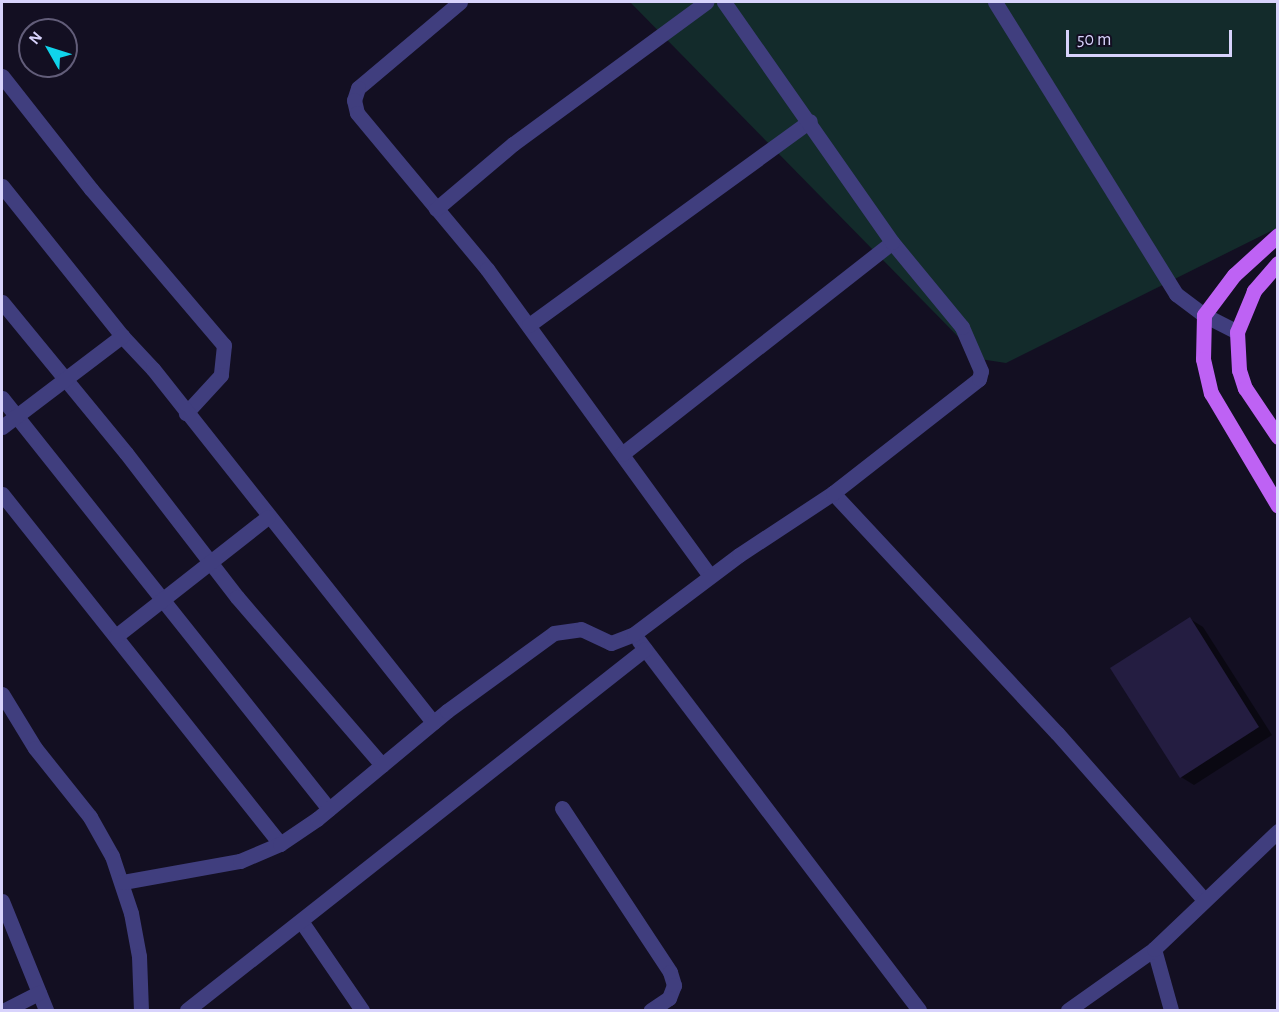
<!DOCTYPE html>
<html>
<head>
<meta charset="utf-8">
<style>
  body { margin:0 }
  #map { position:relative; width:1279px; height:1012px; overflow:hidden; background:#130f22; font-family:"Alegreya Sans",sans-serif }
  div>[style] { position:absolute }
  .green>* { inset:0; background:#132b2b }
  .shadow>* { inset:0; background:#0007 }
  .building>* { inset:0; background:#241d41 }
  .minor>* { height:15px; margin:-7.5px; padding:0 7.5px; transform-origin:7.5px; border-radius:7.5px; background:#403e7e }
  .major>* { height:15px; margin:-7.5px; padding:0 7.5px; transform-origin:7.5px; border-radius:7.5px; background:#be62f4 }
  span { translate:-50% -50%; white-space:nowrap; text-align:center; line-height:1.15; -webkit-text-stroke:5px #130f22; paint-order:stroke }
  .frame { position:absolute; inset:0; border:3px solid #d8d3fc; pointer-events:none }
  .north { position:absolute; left:18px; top:18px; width:60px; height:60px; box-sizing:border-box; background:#130f22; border:2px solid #625d79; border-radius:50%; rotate:309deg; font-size:16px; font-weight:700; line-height:24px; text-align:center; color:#d8d3fc }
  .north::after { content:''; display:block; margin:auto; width:21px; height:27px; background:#10d4eb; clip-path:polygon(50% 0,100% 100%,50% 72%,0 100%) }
  .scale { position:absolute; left:1066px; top:30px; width:166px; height:27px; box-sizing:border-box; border:3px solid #d8d3fc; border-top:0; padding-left:8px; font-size:18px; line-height:21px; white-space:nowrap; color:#d8d3fc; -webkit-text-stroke:4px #130f22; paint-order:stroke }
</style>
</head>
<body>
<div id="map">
  <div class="green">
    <div style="clip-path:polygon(630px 2px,1277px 2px,1277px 228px,1006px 363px,980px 359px)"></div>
  </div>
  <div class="shadow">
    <div style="clip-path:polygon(1190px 619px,1203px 627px,1272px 735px,1194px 785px,1181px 777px)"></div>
  </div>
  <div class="building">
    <div style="clip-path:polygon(1190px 617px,1259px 727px,1180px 778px,1110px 668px)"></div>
  </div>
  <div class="minor">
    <div style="left:460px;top:2px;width:133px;rotate:139.9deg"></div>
    <div style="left:358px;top:88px;width:13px;rotate:108deg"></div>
    <div style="left:354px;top:100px;width:13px;rotate:77deg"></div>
    <div style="left:357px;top:113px;width:203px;rotate:50.2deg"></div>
    <div style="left:487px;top:269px;width:379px;rotate:54deg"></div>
    <div style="left:995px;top:2px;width:344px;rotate:58.2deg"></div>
    <div style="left:1176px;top:294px;width:35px;rotate:37deg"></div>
    <div style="left:1204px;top:315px;width:37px;rotate:27deg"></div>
    <div style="left:2px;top:76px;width:144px;rotate:51.8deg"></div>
    <div style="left:91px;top:189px;width:205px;rotate:49.6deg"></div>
    <div style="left:224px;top:345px;width:30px;rotate:96deg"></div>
    <div style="left:221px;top:375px;width:52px;rotate:132.6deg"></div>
    <div style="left:2px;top:186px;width:192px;rotate:51.3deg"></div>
    <div style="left:122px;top:336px;width:45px;rotate:46.8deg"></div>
    <div style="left:153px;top:369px;width:451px;rotate:51.6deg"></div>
    <div style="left:436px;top:209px;width:101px;rotate:-40.2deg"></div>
    <div style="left:513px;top:144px;width:240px;rotate:-36.3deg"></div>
    <div style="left:2px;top:302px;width:195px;rotate:50.6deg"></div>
    <div style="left:126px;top:453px;width:182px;rotate:52.4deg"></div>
    <div style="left:237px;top:597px;width:222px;rotate:49.2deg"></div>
    <div style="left:529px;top:325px;width:347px;rotate:-36deg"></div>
    <div style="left:2px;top:398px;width:525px;rotate:51.49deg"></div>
    <div style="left:2px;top:427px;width:151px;rotate:-37.2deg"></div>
    <div style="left:622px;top:454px;width:343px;rotate:-38.1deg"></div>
    <div style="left:833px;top:493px;width:328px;rotate:47deg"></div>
    <div style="left:1057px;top:733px;width:222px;rotate:48.6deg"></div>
    <div style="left:2px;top:494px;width:447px;rotate:51.5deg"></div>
    <div style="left:116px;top:636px;width:193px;rotate:-38.1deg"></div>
    <div style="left:639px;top:641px;width:463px;rotate:52.8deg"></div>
    <div style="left:2px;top:694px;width:63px;rotate:58.6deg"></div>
    <div style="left:35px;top:748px;width:88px;rotate:51.4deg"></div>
    <div style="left:90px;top:817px;width:45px;rotate:60.6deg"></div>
    <div style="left:112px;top:856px;width:60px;rotate:71.6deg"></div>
    <div style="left:131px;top:913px;width:44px;rotate:79.5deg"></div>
    <div style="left:139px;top:956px;width:54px;rotate:87.9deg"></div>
    <div style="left:562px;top:808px;width:196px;rotate:56.6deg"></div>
    <div style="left:670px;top:972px;width:14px;rotate:73deg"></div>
    <div style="left:674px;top:985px;width:14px;rotate:111deg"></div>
    <div style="left:669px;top:998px;width:22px;rotate:146deg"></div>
    <div style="left:123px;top:882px;width:119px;rotate:-10.2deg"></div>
    <div style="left:240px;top:861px;width:43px;rotate:-23deg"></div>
    <div style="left:280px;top:844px;width:45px;rotate:-34deg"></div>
    <div style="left:317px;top:819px;width:169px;rotate:-39.7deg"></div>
    <div style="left:447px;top:711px;width:132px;rotate:-36.1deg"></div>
    <div style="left:554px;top:633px;width:27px;rotate:-8deg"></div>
    <div style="left:581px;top:629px;width:33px;rotate:25deg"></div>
    <div style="left:611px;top:643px;width:25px;rotate:-21deg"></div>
    <div style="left:634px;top:634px;width:131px;rotate:-37deg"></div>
    <div style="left:739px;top:555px;width:113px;rotate:-33.4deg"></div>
    <div style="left:833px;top:493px;width:185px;rotate:-38deg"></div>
    <div style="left:979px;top:379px;width:8px;rotate:-76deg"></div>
    <div style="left:981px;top:371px;width:48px;rotate:-113.4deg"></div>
    <div style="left:962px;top:327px;width:110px;rotate:-129.5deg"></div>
    <div style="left:892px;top:242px;width:293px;rotate:-125deg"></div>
    <div style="left:2px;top:901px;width:118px;rotate:68deg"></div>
    <div style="left:301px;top:921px;width:108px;rotate:55.6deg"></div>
    <div style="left:1154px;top:949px;width:63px;rotate:74.4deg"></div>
    <div style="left:5px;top:1010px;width:38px;rotate:-27deg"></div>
    <div style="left:187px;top:1010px;width:583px;rotate:-38.25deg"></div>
    <div style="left:1068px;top:1010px;width:105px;rotate:-35.3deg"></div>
    <div style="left:1154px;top:949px;width:171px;rotate:-43.6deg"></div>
  </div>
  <div class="major">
    <div style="left:1278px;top:235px;width:59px;rotate:137.7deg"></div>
    <div style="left:1234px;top:275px;width:50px;rotate:126.9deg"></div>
    <div style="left:1204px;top:315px;width:44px;rotate:91.3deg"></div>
    <div style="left:1203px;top:359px;width:35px;rotate:77deg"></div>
    <div style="left:1211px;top:393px;width:131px;rotate:59.3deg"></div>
    <div style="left:1278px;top:263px;width:37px;rotate:131deg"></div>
    <div style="left:1254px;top:291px;width:44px;rotate:112.5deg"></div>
    <div style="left:1237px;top:332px;width:38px;rotate:87deg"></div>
    <div style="left:1239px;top:370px;width:19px;rotate:72deg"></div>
    <div style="left:1245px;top:388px;width:59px;rotate:56deg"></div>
  </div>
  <div class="frame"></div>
  <div class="north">N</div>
  <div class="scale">50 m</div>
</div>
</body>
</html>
